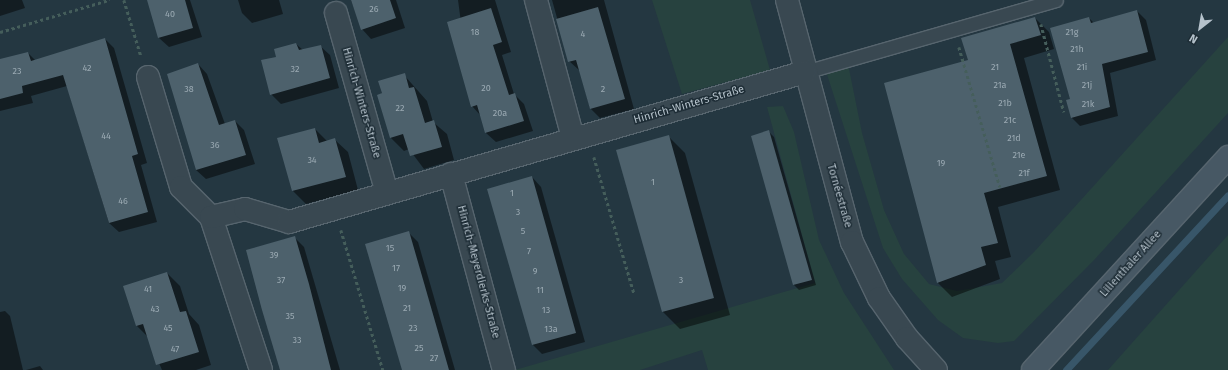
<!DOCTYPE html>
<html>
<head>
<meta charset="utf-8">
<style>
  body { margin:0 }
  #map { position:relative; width:1228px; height:370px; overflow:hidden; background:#243741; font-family:"Fira Sans",sans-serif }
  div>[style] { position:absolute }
  .green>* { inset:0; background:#27423f }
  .shadow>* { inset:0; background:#0007 }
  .stream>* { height:7px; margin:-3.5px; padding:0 3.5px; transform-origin:3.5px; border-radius:3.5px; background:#385669 }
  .building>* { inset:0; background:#4d616c }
  .path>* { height:2.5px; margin-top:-1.25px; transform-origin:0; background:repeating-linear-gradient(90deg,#455e5b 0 3px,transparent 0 6px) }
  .roads { filter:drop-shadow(1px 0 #57656e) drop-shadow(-1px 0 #57656e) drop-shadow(0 1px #57656e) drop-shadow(0 -1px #57656e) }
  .lane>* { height:13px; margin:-6.5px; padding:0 6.5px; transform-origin:6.5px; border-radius:6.5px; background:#394851 }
  .street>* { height:22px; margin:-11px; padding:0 11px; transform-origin:11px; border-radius:11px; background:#394851 }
  .secondary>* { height:22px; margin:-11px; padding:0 11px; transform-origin:11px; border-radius:11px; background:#475864 }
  span { translate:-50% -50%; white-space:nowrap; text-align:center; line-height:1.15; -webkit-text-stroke:3px #1e2d36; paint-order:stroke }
  .number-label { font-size:9px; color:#9baab3 }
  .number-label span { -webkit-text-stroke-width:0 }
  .street-label { font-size:11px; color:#b5c2cb }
  .north { position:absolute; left:1180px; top:8px; width:40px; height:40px; -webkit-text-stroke:3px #1e2d36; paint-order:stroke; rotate:211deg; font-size:11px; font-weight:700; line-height:16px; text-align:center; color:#b5c2cb }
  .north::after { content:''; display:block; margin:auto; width:14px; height:18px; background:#b5c2cb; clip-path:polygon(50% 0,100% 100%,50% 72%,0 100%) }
</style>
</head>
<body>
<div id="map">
  <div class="green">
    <div style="clip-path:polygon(652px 0,750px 0,770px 70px,682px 94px)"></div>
    <div style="clip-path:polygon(1228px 37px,1228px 113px,1095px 259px,1014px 341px,998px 343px,963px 338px,938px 320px,902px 279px,883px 248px,823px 62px,847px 59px,862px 133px,884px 210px,904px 254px,929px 284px,957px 291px,1002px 283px,1034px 252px)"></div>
    <div style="clip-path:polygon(783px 106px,794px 132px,819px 240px,844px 293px,894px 370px,708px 370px,702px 350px,640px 370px,515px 370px,815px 283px,767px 107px)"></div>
    <div style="clip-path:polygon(1228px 235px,1228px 370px,1108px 370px)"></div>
  </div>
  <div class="shadow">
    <div style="clip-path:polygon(0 0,22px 0,25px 8px,0 16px)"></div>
    <div style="clip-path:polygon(153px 0,190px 0,202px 37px,169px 47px,159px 38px)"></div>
    <div style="clip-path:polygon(238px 0,279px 0,283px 14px,252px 23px,242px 13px)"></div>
    <div style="clip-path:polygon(351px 0,396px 0,405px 28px,371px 39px,362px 29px)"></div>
    <div style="clip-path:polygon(458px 0,495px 0,511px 52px,502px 55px,514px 94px,524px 104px,533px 131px,496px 142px,486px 133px,481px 116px,472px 106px)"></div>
    <div style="clip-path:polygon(552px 0,604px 0,634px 109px,600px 118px,590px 108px,580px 71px,569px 61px)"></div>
    <div style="clip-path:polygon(1137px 11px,1146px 20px,1156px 60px,1110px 73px,1118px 116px,1080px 126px,1072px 118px,1071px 100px,1089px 18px,1094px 23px)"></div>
    <div style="clip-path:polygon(1035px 18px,1049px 32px,1054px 49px,1024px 58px,1060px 190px,998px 207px,1011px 257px,995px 261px,1000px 279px,952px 297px,938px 283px,969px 61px)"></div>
    <div style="clip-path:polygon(105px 39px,114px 48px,147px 163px,141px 165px,157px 222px,119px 232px,109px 223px,67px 86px,31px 96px,33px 103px,0 111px,0 60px,28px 53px,36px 61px)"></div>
    <div style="clip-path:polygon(296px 44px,303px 50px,320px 46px,330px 55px,339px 88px,281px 104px,271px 94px,277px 57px)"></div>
    <div style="clip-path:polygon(198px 64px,207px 74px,225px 124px,235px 121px,244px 130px,255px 164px,206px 179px,196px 170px)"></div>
    <div style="clip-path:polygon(404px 75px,427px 101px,433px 122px,447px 134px,454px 160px,424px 169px,409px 149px,404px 151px,391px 138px,378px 96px)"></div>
    <div style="clip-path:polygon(315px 129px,328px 142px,335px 140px,348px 152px,358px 190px,306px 204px,293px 191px,279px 139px)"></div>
    <div style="clip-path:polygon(769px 132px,774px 137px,816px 285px,799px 290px,794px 285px)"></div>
    <div style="clip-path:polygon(668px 136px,685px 153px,730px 315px,680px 329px,663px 312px,617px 151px)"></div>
    <div style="clip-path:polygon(532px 177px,541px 187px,585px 342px,542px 354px,533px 345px)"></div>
    <div style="clip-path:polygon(408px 232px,418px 242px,455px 370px,403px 370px)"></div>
    <div style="clip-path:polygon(294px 237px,304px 247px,340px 370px,281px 370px)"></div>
    <div style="clip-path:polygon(167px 273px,180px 286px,189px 314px,199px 325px,211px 365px,196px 370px,162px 370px,148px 337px,137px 326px)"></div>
    <div style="clip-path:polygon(5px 311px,10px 316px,23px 370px,0 370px,0 312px)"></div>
    <div style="clip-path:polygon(40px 366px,43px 370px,26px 370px)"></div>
  </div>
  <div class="stream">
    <div style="left:1066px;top:370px;width:238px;rotate:-47.2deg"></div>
  </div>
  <div class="building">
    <div style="clip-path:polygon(147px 0,185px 0,193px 28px,158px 38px)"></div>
    <div style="clip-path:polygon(351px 0,390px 0,396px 18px,361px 30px)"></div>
    <div style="clip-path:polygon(598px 7px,625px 99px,590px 109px,576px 60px,568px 62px,556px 19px)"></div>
    <div style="clip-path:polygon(491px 8px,502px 42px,493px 45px,509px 95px,515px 93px,524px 121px,485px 133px,477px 105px,471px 107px,447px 22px)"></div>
    <div style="clip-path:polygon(1137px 10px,1148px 52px,1102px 64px,1110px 107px,1071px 118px,1066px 100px,1070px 99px,1050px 28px,1089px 17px,1091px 23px)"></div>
    <div style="clip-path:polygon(1035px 17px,1041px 35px,1010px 44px,1047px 176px,984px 193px,998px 243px,981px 247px,986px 265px,937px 283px,884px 83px,968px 60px,961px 38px)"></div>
    <div style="clip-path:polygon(105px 38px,138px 154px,132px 156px,148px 212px,109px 223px,63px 75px,22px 86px,23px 93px,0 99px,0 59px,28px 52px,31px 61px)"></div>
    <div style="clip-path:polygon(296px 43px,299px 50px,321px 45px,330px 78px,270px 95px,261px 60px,276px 57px,274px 49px)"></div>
    <div style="clip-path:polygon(198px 63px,219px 125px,235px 120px,246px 155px,196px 170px,167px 74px)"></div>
    <div style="clip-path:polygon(405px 73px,409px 88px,414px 87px,425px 123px,434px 120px,442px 147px,410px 156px,403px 134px,390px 138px,377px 95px,382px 93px,378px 81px)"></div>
    <div style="clip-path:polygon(315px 128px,319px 143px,335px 138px,346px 177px,292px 191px,277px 138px)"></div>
    <div style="clip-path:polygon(769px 130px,812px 280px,793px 285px,751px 136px)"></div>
    <div style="clip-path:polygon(669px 135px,714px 298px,662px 312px,616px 150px)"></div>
    <div style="clip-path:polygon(532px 176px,576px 333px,532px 345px,487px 189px)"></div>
    <div style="clip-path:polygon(409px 231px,420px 269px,449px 370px,402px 370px,365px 244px)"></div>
    <div style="clip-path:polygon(295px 236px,309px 284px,331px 370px,280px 370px,262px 310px,246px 250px)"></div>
    <div style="clip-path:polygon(167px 272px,180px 312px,186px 311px,199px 352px,156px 365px,143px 324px,136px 326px,123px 286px)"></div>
  </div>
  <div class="path">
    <div style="left:124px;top:0;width:59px;rotate:73.1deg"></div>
    <div style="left:1041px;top:24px;width:91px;rotate:75.4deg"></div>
    <div style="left:0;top:32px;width:114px;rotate:-16.4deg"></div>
    <div style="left:959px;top:47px;width:146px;rotate:73.7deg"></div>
    <div style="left:594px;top:157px;width:142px;rotate:73.6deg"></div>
    <div style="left:341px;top:230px;width:146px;rotate:73.3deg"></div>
  </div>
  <div class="roads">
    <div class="lane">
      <div style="left:805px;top:72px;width:261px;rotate:-16deg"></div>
    </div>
    <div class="street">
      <div style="left:536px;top:0;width:143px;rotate:75deg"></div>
      <div style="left:787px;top:0;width:251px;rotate:75deg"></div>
      <div style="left:852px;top:242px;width:62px;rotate:64.3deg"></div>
      <div style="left:879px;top:298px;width:49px;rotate:55deg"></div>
      <div style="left:907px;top:338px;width:43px;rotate:47.8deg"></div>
      <div style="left:336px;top:13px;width:187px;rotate:74.2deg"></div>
      <div style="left:148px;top:77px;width:115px;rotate:73.3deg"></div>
      <div style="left:181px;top:187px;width:42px;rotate:45deg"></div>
      <div style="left:211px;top:217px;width:161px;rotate:71.9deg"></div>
      <div style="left:451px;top:174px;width:203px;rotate:74.9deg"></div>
      <div style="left:211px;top:217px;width:35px;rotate:-13deg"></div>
      <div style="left:245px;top:209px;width:46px;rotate:16.5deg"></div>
      <div style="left:289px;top:222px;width:537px;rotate:-16.21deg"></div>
    </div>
    <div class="secondary">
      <div style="left:1033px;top:370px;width:289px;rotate:-47.5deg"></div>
    </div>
  </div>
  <div class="number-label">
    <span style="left:374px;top:9px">26</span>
    <span style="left:170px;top:14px">40</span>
    <span style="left:475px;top:32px">18</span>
    <span style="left:1072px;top:32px">21g</span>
    <span style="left:583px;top:34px">4</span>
    <span style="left:1077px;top:49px">21h</span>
    <span style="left:995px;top:67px">21</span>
    <span style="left:1082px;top:67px">21i</span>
    <span style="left:87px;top:68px">42</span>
    <span style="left:295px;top:69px">32</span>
    <span style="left:17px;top:71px">23</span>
    <span style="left:1000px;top:85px">21a</span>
    <span style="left:1087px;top:85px">21j</span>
    <span style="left:486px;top:88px">20</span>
    <span style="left:189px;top:89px">38</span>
    <span style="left:603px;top:89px">2</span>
    <span style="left:1005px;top:103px">21b</span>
    <span style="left:1088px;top:104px">21k</span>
    <span style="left:400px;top:108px">22</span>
    <span style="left:500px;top:113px">20a</span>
    <span style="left:1010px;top:120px">21c</span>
    <span style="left:106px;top:136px">44</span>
    <span style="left:1014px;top:138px">21d</span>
    <span style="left:215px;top:145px">36</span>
    <span style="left:1019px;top:155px">21e</span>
    <span style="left:312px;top:160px">34</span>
    <span style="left:941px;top:163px">19</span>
    <span style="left:1024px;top:173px">21f</span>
    <span style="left:653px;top:182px">1</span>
    <span style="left:512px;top:193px">1</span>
    <span style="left:123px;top:201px">46</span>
    <span style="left:518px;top:212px">3</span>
    <span style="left:523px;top:231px">5</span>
    <span style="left:390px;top:248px">15</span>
    <span style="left:529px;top:251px">7</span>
    <span style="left:274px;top:255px">39</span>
    <span style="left:396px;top:268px">17</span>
    <span style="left:535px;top:271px">9</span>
    <span style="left:281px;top:280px">37</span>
    <span style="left:681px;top:280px">3</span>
    <span style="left:402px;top:288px">19</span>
    <span style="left:148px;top:289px">41</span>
    <span style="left:540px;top:290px">11</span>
    <span style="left:407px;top:308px">21</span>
    <span style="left:155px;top:309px">43</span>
    <span style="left:546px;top:310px">13</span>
    <span style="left:290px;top:316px">35</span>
    <span style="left:168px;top:328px">45</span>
    <span style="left:413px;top:328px">23</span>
    <span style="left:551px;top:329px">13a</span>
    <span style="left:297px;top:340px">33</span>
    <span style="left:419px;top:348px">25</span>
    <span style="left:175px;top:349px">47</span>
    <span style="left:434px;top:358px">27</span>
  </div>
  <div class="street-label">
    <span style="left:361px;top:103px;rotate:74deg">Hinrich-Winters-Straße</span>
    <span style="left:689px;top:105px;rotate:-16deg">Hinrich-Winters-Straße</span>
    <span style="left:839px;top:196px;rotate:74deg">Tornéestraße</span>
    <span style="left:1131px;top:264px;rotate:-48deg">Lilienthaler Allee</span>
    <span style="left:478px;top:272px;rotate:75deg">Hinrich-Meyerdierks-Straße</span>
  </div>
  <div class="north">N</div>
</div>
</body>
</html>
